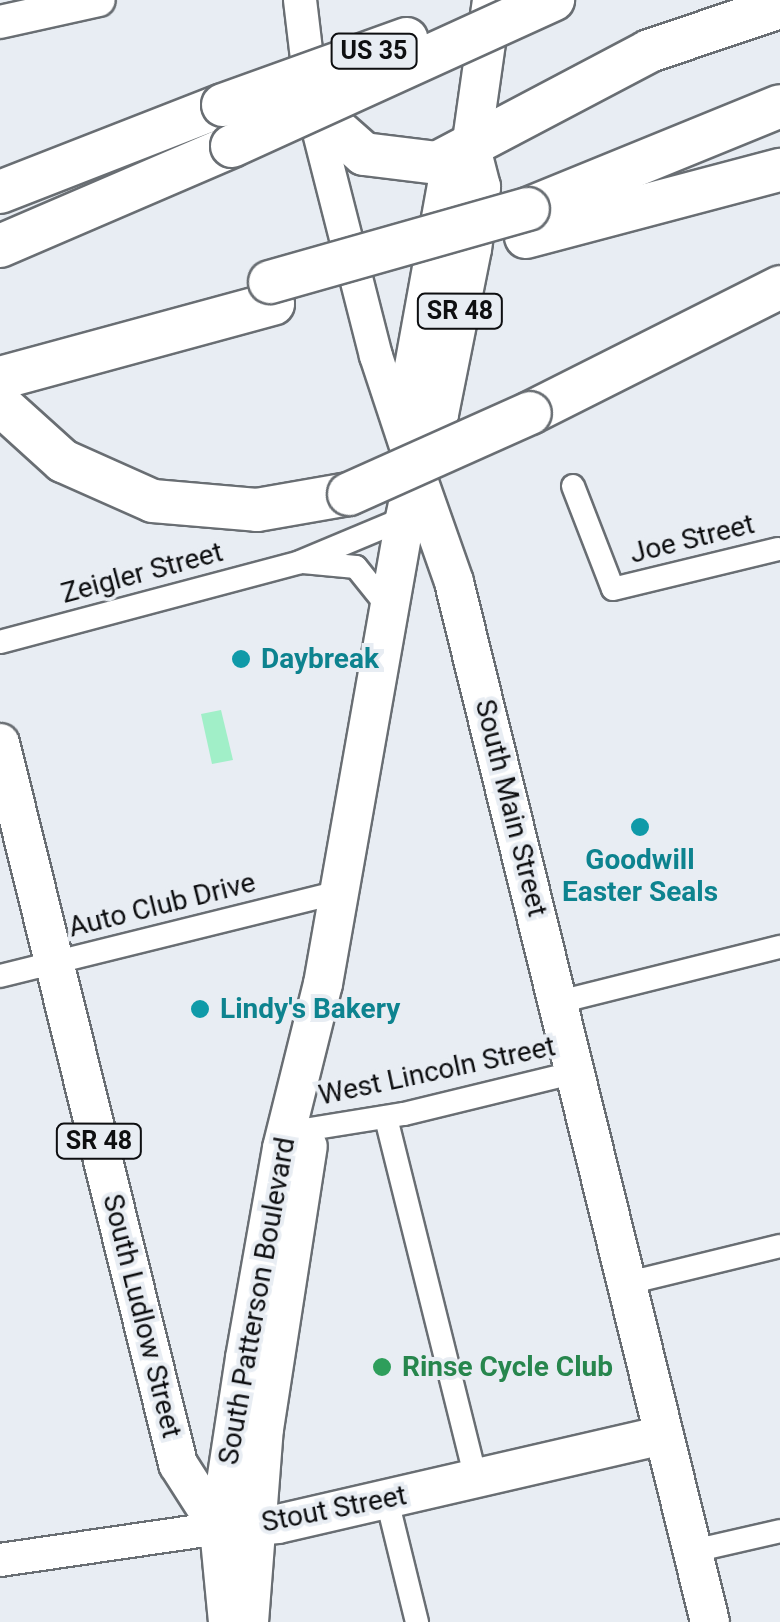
<!DOCTYPE html>
<html>
<head>
<meta charset="utf-8">
<style>
  body { margin:0 }
  #map { position:relative; width:780px; height:1622px; overflow:hidden; background:#e8edf3; font-family:Roboto,sans-serif }
  div>[style] { position:absolute }
  .green>* { inset:0; background:#a1efc8 }
  .roads { filter:drop-shadow(2px 0 #696e73) drop-shadow(-2px 0 #696e73) drop-shadow(0 2px #696e73) drop-shadow(0 -2px #696e73) }
  .street>* { height:22px; margin:-11px; padding:0 11px; transform-origin:11px; border-radius:11px; background:#fff }
  .secondary>* { height:32px; margin:-16px; padding:0 16px; transform-origin:16px; border-radius:16px; background:#fff }
  .primary>* { height:38px; margin:-19px; padding:0 19px; transform-origin:19px; border-radius:19px; background:#fff }
  .highway>* { height:42px; margin:-21px; padding:0 21px; transform-origin:21px; border-radius:21px; background:#fff }
  .bridges { filter:drop-shadow(2px 0 #696e73) drop-shadow(-2px 0 #696e73) drop-shadow(0 2px #696e73) drop-shadow(0 -2px #696e73) }
  .highway-bridge>* { height:42px; margin:-21px; padding:0 21px; transform-origin:21px; border-radius:21px; background:#fff }
  .dots>* { width:28px; height:28px; translate:-50% -50%; box-sizing:border-box; border:5px solid #e8edf3; border-radius:50% }
  span { translate:-50% -50%; white-space:nowrap; text-align:center; line-height:1.15; -webkit-text-stroke:8px #e8edf3; paint-order:stroke }
  .shield-label span { padding:2px 8px; background:#e8edf3; border:2px solid; border-radius:8px; -webkit-text-stroke-width:0 }
  .shield-label { font-size:25px; color:#0e0f11; font-weight:700 }
  .street-label { font-size:28px; color:#0e0f11 }
  .culture-label { font-size:28px; color:#0d838f; font-weight:700 }
  .left { translate:0 -50%; text-align:left }
  .leisure-label { font-size:28px; color:#27864d; font-weight:700 }
</style>
</head>
<body>
<div id="map">
  <div class="green">
    <div style="clip-path:polygon(221px 710px,233px 760px,212px 764px,201px 714px)"></div>
  </div>
  <div class="roads">
    <div class="street">
      <div style="left:573px;top:486px;width:110px;rotate:68.8deg"></div>
      <div style="left:613px;top:589px;width:170px;rotate:-13.6deg"></div>
      <div style="left:303px;top:562px;width:53px;rotate:5.4deg"></div>
      <div style="left:356px;top:567px;width:53px;rotate:51.2deg"></div>
      <div style="left:0;top:642px;width:310px;rotate:-14.9deg"></div>
      <div style="left:300px;top:562px;width:114px;rotate:-22.7deg"></div>
      <div style="left:0;top:976px;width:349px;rotate:-13.9deg"></div>
      <div style="left:559px;top:1002px;width:228px;rotate:-14deg"></div>
      <div style="left:386px;top:1118px;width:372px;rotate:76deg"></div>
      <div style="left:310px;top:1129px;width:95px;rotate:-9.1deg"></div>
      <div style="left:404px;top:1114px;width:177px;rotate:-13.7deg"></div>
      <div style="left:628px;top:1283px;width:156px;rotate:-13.7deg"></div>
      <div style="left:387px;top:1500px;width:126px;rotate:76.2deg"></div>
      <div style="left:693px;top:1551px;width:89px;rotate:-12.9deg"></div>
    </div>
    <div class="secondary">
      <div style="left:300px;top:0;width:110px;rotate:83.2deg"></div>
      <div style="left:313px;top:109px;width:255px;rotate:75.7deg"></div>
      <div style="left:376px;top:356px;width:112px;rotate:71.7deg"></div>
      <div style="left:0;top:22px;width:101px;rotate:-12.5deg"></div>
      <div style="left:0;top:1560px;width:221px;rotate:-8.3deg"></div>
    </div>
    <div class="primary">
      <div style="left:471px;top:148px;width:34px;rotate:130deg"></div>
      <div style="left:449px;top:174px;width:196px;rotate:100.3deg"></div>
      <div style="left:414px;top:367px;width:104px;rotate:89.4deg"></div>
      <div style="left:415px;top:471px;width:118px;rotate:70.6deg"></div>
      <div style="left:454px;top:582px;width:1071px;rotate:76.17deg"></div>
      <div style="left:0;top:743px;width:743px;rotate:76.13deg"></div>
      <div style="left:178px;top:1464px;width:76px;rotate:57.4deg"></div>
      <div style="left:231px;top:1528px;width:47px;rotate:-4.9deg"></div>
      <div style="left:278px;top:1524px;width:396px;rotate:-13deg"></div>
      <div style="left:228px;top:1622px;width:94px;rotate:-95.5deg"></div>
      <div style="left:219px;top:1528px;width:172px;rotate:-81.3deg"></div>
      <div style="left:245px;top:1358px;width:213px;rotate:-80deg"></div>
      <div style="left:282px;top:1148px;width:169px;rotate:-76deg"></div>
      <div style="left:323px;top:984px;width:473px;rotate:-80deg"></div>
      <div style="left:405px;top:518px;width:48px;rotate:-78deg"></div>
      <div style="left:415px;top:471px;width:62px;rotate:-67.2deg"></div>
      <div style="left:439px;top:414px;width:168px;rotate:-78.7deg"></div>
      <div style="left:472px;top:249px;width:63px;rotate:-81.7deg"></div>
      <div style="left:481px;top:187px;width:40px;rotate:-104.4deg"></div>
      <div style="left:471px;top:148px;width:149px;rotate:-81.9deg"></div>
      <div style="left:249px;top:1622px;width:194px;rotate:-85.6deg"></div>
      <div style="left:264px;top:1429px;width:286px;rotate:-81.2deg"></div>
    </div>
    <div class="highway">
      <div style="left:313px;top:109px;width:68px;rotate:41.4deg"></div>
      <div style="left:364px;top:154px;width:74px;rotate:7deg"></div>
      <div style="left:437px;top:163px;width:240px;rotate:-27.8deg"></div>
      <div style="left:649px;top:51px;width:138px;rotate:-18.6deg"></div>
      <div style="left:0;top:192px;width:239px;rotate:-21.3deg"></div>
      <div style="left:528px;top:209px;width:272px;rotate:-22.2deg"></div>
      <div style="left:526px;top:237px;width:263px;rotate:-14.8deg"></div>
      <div style="left:0;top:246px;width:253px;rotate:-23.3deg"></div>
      <div style="left:0;top:378px;width:283px;rotate:-15.2deg"></div>
      <div style="left:1px;top:405px;width:84px;rotate:42.1deg"></div>
      <div style="left:63px;top:461px;width:98px;rotate:24deg"></div>
      <div style="left:153px;top:501px;width:104px;rotate:4.9deg"></div>
      <div style="left:257px;top:510px;width:93px;rotate:-9.9deg"></div>
      <div style="left:530px;top:413px;width:280px;rotate:-26.7deg"></div>
    </div>
  </div>
  <div class="bridges">
    <div class="highway-bridge">
      <div style="left:223px;top:105px;width:195px;rotate:-19.8deg"></div>
      <div style="left:232px;top:146px;width:353px;rotate:-24.5deg"></div>
      <div style="left:270px;top:282px;width:268px;rotate:-15.8deg"></div>
      <div style="left:349px;top:494px;width:198px;rotate:-24.1deg"></div>
    </div>
  </div>
  <div class="dots">
    <div style="left:241px;top:659px;background:#0f9aa8"></div>
    <div style="left:640px;top:827px;background:#0f9aa8"></div>
    <div style="left:200px;top:1009px;background:#0f9aa8"></div>
    <div style="left:382px;top:1367px;background:#2e9e5b"></div>
  </div>
  <div class="shield-label">
    <span style="left:374px;top:51px">US 35</span>
    <span style="left:460px;top:311px">SR 48</span>
    <span style="left:99px;top:1141px">SR 48</span>
  </div>
  <div class="street-label">
    <span style="left:692px;top:539px;rotate:-14deg">Joe Street</span>
    <span style="left:142px;top:573px;rotate:-15deg">Zeigler Street</span>
    <span style="left:511px;top:808px;rotate:76deg">South Main Street</span>
    <span style="left:162px;top:905px;rotate:-14deg">Auto Club Drive</span>
    <span style="left:437px;top:1071px;rotate:-12deg">West Lincoln Street</span>
    <span style="left:257px;top:1301px;rotate:-80deg">South Patterson Boulevard</span>
    <span style="left:142px;top:1316px;rotate:76deg">South Ludlow Street</span>
    <span style="left:334px;top:1509px;rotate:-11deg">Stout Street</span>
  </div>
  <div class="culture-label">
    <span class="left" style="left:261px;top:659px">Daybreak</span>
    <span style="left:640px;top:876px">Goodwill<br>Easter Seals</span>
    <span class="left" style="left:220px;top:1009px">Lindy's Bakery</span>
  </div>
  <div class="leisure-label">
    <span class="left" style="left:402px;top:1367px">Rinse Cycle Club</span>
  </div>
</div>
</body>
</html>
